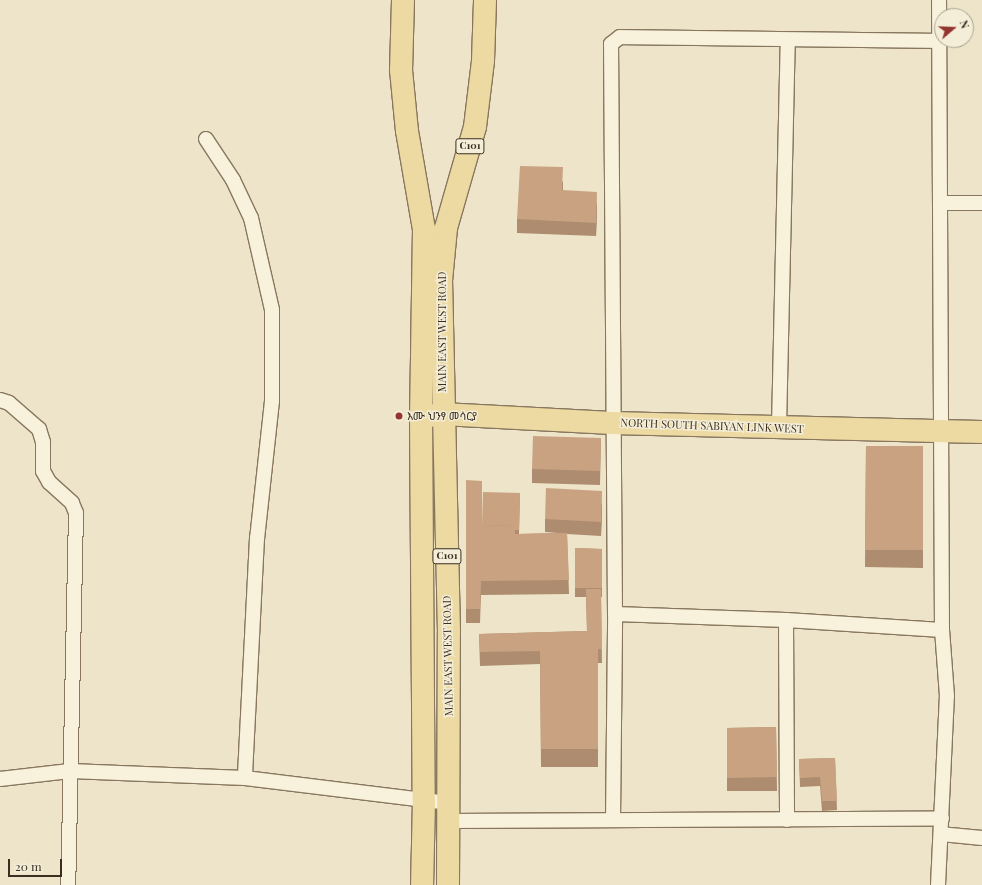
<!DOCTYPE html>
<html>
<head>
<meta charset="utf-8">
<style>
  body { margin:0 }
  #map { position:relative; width:982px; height:885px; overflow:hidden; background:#ede4c9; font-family:"Playfair Display","Noto Sans Ethiopic",serif }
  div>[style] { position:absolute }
  .roads { filter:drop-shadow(1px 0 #88775e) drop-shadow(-1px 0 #88775e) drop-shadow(0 1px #88775e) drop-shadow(0 -1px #88775e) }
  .minor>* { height:14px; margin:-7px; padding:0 7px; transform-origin:7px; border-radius:7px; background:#f8f1dc }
  .primary>* { height:22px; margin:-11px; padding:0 11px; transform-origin:11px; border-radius:11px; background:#eddaa3 }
  .wall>* { inset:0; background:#ad8c6f }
  .shaded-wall>* { inset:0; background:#8d725a }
  .building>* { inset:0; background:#c9a381 }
  .dots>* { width:11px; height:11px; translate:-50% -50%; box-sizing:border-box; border:2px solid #f4eed8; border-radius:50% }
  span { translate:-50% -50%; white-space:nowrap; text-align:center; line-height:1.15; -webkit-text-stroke:3px #f4eed8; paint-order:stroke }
  .shield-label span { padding:1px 3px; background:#f4eed8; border:1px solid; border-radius:3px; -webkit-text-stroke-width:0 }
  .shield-label { font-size:10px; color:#3a2e21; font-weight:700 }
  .street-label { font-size:11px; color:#3a2e21 }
  .poi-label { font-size:11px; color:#3a2e21 }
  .left { translate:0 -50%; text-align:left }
  .north { position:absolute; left:934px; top:8px; width:40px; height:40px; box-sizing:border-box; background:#f4eed8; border:1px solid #aaa18f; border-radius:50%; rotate:71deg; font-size:11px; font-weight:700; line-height:16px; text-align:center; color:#3a2e21 }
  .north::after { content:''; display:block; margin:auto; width:14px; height:18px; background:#953531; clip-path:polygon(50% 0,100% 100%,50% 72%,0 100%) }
  .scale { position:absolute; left:8px; top:859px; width:54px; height:18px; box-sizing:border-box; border:2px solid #3a2e21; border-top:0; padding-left:5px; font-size:12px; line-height:14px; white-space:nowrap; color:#3a2e21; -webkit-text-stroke:3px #f4eed8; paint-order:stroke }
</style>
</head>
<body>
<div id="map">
  <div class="roads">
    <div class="minor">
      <div style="left:206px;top:139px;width:49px;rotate:56.6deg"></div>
      <div style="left:233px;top:180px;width:42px;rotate:64.7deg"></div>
      <div style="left:251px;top:218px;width:94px;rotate:77.1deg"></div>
      <div style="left:272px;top:310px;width:91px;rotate:90deg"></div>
      <div style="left:272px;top:401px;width:138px;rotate:96.2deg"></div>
      <div style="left:257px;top:538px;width:240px;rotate:92.9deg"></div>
      <div style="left:941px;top:203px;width:41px"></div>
      <div style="left:0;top:400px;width:9px;rotate:18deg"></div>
      <div style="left:9px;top:403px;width:40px;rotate:41deg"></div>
      <div style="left:39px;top:429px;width:14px;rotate:73deg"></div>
      <div style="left:43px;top:442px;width:29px;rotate:90deg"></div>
      <div style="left:43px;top:471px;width:13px;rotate:61deg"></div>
      <div style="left:49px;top:482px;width:31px;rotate:42deg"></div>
      <div style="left:72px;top:503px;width:11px;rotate:68deg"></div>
      <div style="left:76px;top:513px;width:372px;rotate:91.2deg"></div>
      <div style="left:779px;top:427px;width:386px;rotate:-88.7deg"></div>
      <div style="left:615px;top:614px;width:171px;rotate:2deg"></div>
      <div style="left:786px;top:620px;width:156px;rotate:3.7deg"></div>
      <div style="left:786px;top:620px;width:200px;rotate:89.7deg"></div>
      <div style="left:0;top:779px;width:70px;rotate:-6.5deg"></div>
      <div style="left:70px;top:771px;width:175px;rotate:2.3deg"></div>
      <div style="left:245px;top:778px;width:206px;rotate:7deg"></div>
      <div style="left:613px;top:820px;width:206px;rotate:-89.4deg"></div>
      <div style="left:615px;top:614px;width:570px;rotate:-90.4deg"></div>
      <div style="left:611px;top:44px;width:11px;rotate:-38deg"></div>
      <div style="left:620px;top:37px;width:318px;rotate:0.7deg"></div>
      <div style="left:449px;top:821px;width:493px;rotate:-0.3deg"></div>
      <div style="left:941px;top:834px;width:41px;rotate:5.6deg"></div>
      <div style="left:938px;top:885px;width:189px;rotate:-87.3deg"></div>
      <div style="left:947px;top:696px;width:66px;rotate:-94.3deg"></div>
      <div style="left:942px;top:630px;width:630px;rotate:-90.27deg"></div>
    </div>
    <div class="primary">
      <div style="left:403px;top:0;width:70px;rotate:91.6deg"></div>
      <div style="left:401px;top:70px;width:61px;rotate:84.4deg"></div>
      <div style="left:407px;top:131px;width:99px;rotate:80.2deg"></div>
      <div style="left:424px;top:229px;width:188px;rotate:90.9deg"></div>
      <div style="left:421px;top:417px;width:383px;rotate:89.6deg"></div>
      <div style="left:424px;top:800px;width:85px;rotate:91.3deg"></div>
      <div style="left:428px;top:416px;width:14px;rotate:-8deg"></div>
      <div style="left:442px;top:414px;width:170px;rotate:3deg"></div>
      <div style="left:612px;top:423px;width:370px;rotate:1.4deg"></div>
      <div style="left:448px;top:885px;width:253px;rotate:-89.8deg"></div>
      <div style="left:449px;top:632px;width:351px;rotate:-91.3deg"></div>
      <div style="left:441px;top:281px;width:53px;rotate:-84.6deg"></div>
      <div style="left:446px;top:228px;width:105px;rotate:-74deg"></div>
      <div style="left:475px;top:127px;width:66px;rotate:-83.1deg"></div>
      <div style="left:483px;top:61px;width:61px;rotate:-88.1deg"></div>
    </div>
  </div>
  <div class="wall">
    <div style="clip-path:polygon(563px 181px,563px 190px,597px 205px,596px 236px,517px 233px,517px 219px)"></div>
    <div style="clip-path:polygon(601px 438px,600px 485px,532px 483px,532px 469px)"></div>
    <div style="clip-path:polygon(866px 446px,923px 446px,923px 568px,865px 567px)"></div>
    <div style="clip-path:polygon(466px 480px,482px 525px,520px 493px,519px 534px,558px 533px,545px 532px,545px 519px,602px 504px,601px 536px,567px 534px,569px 594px,481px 595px,480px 623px,466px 623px)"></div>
    <div style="clip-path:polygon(575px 548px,602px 549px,602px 597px,601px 597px,602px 663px,598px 663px,598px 767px,541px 767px,540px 664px,480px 666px,479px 634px,587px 631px,586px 597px,575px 597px)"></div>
    <div style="clip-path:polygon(776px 727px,777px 791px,727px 791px,727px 728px)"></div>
    <div style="clip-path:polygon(835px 758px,837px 810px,822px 811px,820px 786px,800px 787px,799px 759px)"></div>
  </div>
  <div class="shaded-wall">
    <div style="clip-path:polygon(597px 192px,597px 205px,596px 236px,596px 223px)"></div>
    <div style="clip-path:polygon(602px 491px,602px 504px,601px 536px,601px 522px)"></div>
  </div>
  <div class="building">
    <div style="clip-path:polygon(520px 166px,563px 167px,562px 190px,597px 192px,596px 223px,517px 219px)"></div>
    <div style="clip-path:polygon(533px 436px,601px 438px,600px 471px,532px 469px)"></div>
    <div style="clip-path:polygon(866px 446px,923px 446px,923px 550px,865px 550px)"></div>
    <div style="clip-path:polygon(466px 480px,482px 481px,482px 525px,515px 526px,515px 534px,567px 533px,569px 580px,481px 581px,480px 609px,466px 609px)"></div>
    <div style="clip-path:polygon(546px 488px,602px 491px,601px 522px,545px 519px)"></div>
    <div style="clip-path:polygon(483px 492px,520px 493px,519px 530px,515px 530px,515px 526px,482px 525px)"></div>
    <div style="clip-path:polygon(575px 548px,602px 549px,602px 588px,575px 588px)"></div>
    <div style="clip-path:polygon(586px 589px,601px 589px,602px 649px,540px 649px,540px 651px,480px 652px,479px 634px,587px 631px)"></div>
    <div style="clip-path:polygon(540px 649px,598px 649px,598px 749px,541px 749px)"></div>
    <div style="clip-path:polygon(776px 727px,777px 777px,727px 778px,727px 728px)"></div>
    <div style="clip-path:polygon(835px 758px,837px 801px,822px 801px,820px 777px,800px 778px,799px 759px)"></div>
  </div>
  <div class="dots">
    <div style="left:399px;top:416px;background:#953531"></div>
  </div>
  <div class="shield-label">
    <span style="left:470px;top:146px">C101</span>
    <span style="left:447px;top:556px">C101</span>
  </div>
  <div class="street-label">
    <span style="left:442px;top:332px;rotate:-90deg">MAIN EAST WEST ROAD</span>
    <span style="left:712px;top:426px;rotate:2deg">NORTH SOUTH SABIYAN LINK WEST</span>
    <span style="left:448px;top:656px;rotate:-91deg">MAIN EAST WEST ROAD</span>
  </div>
  <div class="poi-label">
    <span class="left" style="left:407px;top:416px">እሙ ህንፃ መሳርያ</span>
  </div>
  <div class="north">N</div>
  <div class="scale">20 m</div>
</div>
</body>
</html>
